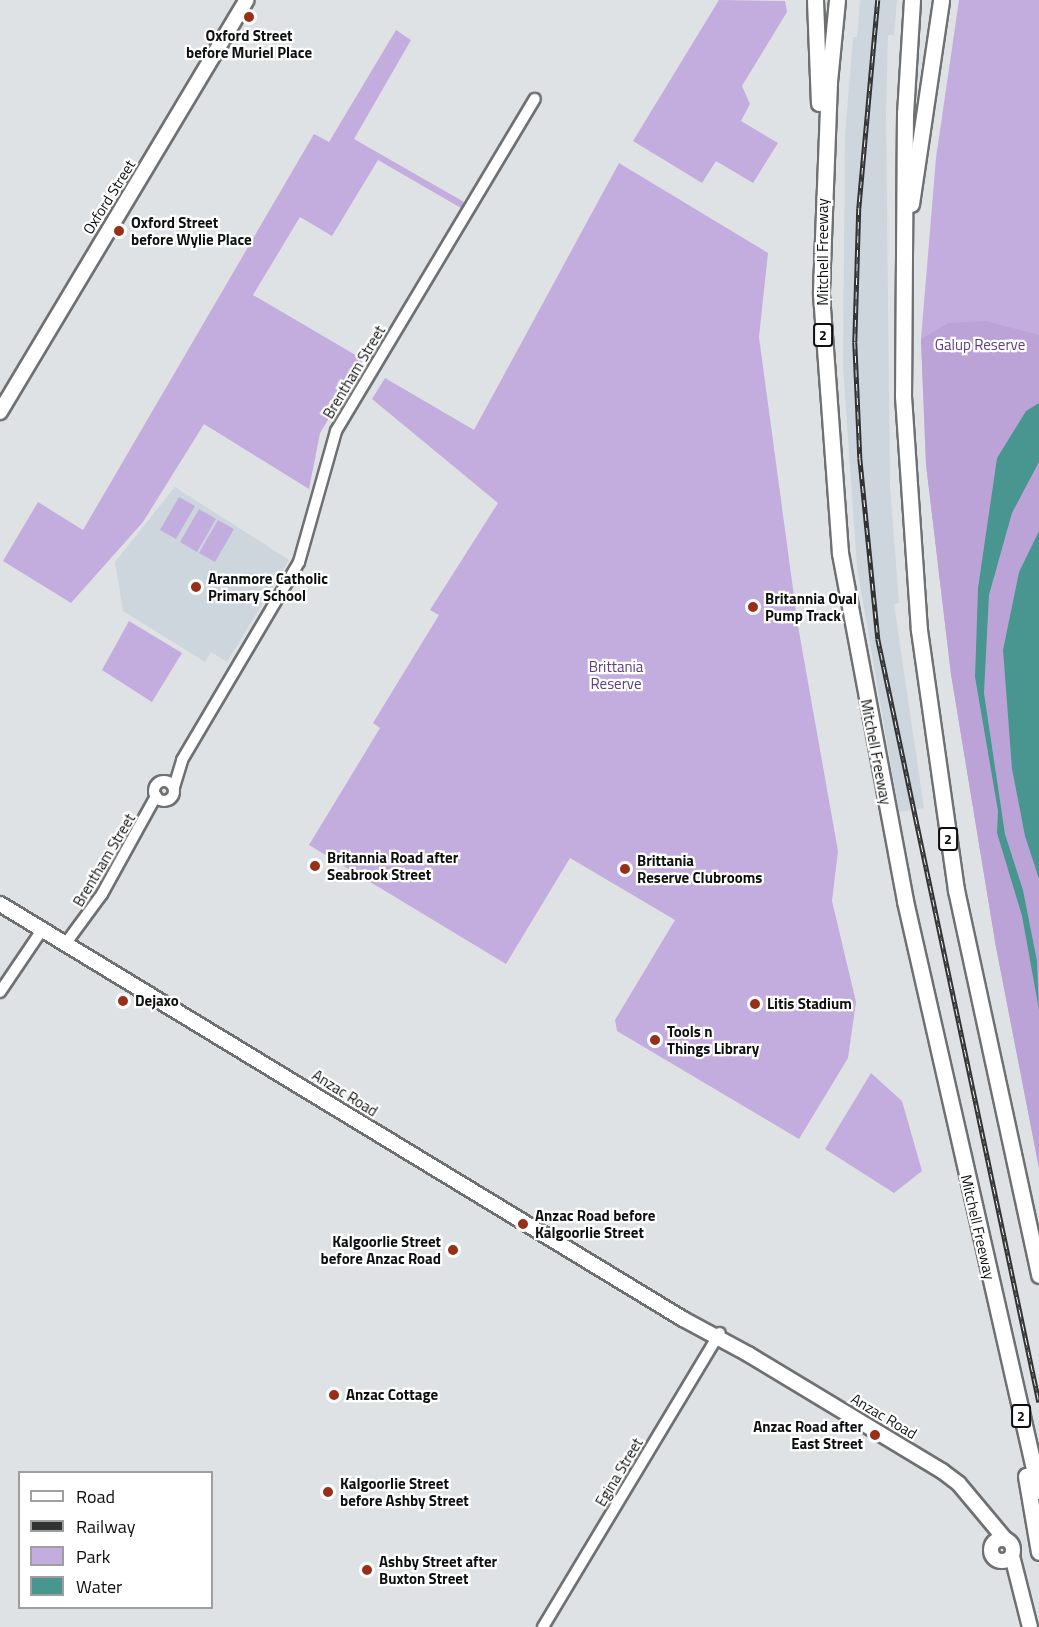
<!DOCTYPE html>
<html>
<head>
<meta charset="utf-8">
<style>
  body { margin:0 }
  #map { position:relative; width:1039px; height:1627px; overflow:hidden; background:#dfe2e4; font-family:"Titillium Web",sans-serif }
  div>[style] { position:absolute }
  .built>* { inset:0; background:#cdd5dd }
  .green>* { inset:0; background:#c3adde }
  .forest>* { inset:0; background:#bba3d7 }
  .water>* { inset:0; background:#48968f }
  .roads { filter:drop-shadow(2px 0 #6e7072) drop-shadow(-2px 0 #6e7072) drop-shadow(0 2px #6e7072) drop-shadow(0 -2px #6e7072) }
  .minor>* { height:10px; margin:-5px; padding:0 5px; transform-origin:5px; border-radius:5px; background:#fff }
  .minor>.ring { margin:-5px; padding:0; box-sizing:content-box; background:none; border:10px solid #fff; border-radius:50% }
  .major>* { height:14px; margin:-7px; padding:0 7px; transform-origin:7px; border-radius:7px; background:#fff }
  .major>.ring { margin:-7px; padding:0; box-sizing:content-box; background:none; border:14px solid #fff; border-radius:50% }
  .highway>* { height:15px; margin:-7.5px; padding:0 7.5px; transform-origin:7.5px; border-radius:7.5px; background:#fff }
  .rail>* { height:4.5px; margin-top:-2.25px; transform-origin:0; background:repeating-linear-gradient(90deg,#fff 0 7px,#313333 0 14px); box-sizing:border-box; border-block:2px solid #313333 }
  .dots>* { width:16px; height:16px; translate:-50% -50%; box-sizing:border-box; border:3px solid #fff; border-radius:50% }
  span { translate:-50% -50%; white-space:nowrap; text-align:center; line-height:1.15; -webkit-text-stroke:4.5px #fff; paint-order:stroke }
  .shield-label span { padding:2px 4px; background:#fff; border:2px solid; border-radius:4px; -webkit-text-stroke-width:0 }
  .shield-label { font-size:14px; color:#0e0f0f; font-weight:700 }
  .poi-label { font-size:15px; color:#0e0f0f; font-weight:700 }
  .left { translate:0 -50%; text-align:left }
  .right { translate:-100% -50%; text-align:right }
  .street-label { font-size:15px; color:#0e0f0f }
  .park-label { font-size:15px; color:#5e3e7e }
  .legend { position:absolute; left:18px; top:1471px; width:195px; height:138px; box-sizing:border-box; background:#fff; border:2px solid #9f9f9f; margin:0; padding:8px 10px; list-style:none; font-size:18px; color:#0e0f0f }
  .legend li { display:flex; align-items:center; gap:12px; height:30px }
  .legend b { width:30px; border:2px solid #9f9f9f }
</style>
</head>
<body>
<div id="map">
  <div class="built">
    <div style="clip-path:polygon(860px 0,897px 0,894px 35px,888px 35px,886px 114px,890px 486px,899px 603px,894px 604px,924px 808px,899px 812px,857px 567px,843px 366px,845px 135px,853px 37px,857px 37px)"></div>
    <div style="clip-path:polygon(175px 487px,289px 560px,227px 662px,211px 652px,205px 662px,123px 611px,115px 562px)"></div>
  </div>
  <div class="green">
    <div style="clip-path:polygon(719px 0,785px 1px,787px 12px,742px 86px,750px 104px,741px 121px,778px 143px,753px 183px,716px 161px,702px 183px,633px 141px)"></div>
    <div style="clip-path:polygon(959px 0,1039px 0,1039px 1168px,996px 947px,951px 674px,926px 464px,921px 339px,936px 158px)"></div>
    <div style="clip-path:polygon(396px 30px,411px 40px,354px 139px,464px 202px,461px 208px,378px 160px,332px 236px,300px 217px,253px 295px,364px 360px,320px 433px,309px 489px,204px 424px,143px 522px,71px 603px,3px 561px,38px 502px,83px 530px,314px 134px,329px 142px)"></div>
    <div style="clip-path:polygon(619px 163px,768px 253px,759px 337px,798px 626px,838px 851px,832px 901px,856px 1002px,848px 1058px,799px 1139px,617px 1031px,615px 1020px,675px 920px,570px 858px,506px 964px,309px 845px,380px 728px,373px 723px,439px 615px,430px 610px,498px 503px,372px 399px,385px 378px,474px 430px)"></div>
    <div style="clip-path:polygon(179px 497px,195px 506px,176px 539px,160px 530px)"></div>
    <div style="clip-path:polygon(199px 509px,216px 519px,197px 552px,180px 542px)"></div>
    <div style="clip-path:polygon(218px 520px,234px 529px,215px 562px,199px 553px)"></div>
    <div style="clip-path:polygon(129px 621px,182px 653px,152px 702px,102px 670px)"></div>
    <div style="clip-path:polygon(871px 1073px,902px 1101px,922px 1171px,894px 1193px,825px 1149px)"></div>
  </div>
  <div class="forest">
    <div style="clip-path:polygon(986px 321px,1039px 335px,1039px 403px,1026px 411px,997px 458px,978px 588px,975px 677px,998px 811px,997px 833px,1022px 916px,1039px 1010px,1039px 1168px,996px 947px,951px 674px,926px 464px,921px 339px,948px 323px)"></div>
    <div style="clip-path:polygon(1039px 462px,1039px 531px,1019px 572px,1003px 650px,1012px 769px,1025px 836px,1039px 879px,1039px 971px,1023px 890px,1005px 834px,984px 693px,989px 595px,1012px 513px)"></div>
  </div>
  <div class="water">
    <div style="clip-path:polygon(1039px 403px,1039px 462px,1012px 513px,989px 595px,984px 693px,1005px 834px,1023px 890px,1037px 961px,1039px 1010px,1022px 916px,997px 833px,998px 811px,975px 677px,978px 588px,997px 458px,1026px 411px)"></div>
    <div style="clip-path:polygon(1039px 531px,1039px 879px,1025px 836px,1012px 769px,1003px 650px,1019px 572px)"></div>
  </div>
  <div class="roads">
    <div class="minor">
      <div class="ring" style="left:154px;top:781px;width:10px;height:10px"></div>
      <div style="left:174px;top:787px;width:28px;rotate:-73deg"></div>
      <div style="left:182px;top:760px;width:230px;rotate:-59.4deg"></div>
      <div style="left:299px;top:562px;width:136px;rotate:-74.2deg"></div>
      <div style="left:336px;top:431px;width:387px;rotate:-59.1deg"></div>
      <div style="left:66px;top:943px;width:61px;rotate:-53.7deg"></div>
      <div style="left:102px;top:894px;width:112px;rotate:-61.1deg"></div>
      <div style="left:0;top:992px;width:75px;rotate:-55.9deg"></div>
      <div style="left:543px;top:1627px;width:343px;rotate:-59deg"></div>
    </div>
    <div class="major">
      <div style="left:0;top:412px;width:480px;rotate:-59.1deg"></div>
      <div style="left:0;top:904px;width:799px;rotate:31.28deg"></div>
      <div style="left:683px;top:1319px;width:74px;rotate:28.3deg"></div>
      <div style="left:748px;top:1354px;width:227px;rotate:31.1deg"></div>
      <div style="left:942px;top:1471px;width:21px;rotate:37deg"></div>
      <div style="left:959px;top:1484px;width:72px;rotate:50.1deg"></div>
      <div class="ring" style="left:991px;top:1539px;width:8px;height:8px"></div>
      <div style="left:1012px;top:1556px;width:73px;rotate:75.8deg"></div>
    </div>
    <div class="highway">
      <div style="left:815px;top:0;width:103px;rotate:87.8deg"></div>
      <div style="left:837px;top:0;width:82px;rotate:95.6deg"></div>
      <div style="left:829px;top:82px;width:212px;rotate:92.2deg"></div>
      <div style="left:821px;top:294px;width:260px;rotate:85.8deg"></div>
      <div style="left:840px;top:553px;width:354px;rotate:79.4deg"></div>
      <div style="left:905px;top:901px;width:605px;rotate:77.2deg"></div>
      <div style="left:912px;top:0;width:113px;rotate:93.5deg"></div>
      <div style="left:905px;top:113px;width:283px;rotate:90.4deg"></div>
      <div style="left:903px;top:396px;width:235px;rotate:86.1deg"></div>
      <div style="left:919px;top:630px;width:263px;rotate:81.9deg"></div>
      <div style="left:956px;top:890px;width:394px;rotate:77.8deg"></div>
      <div style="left:911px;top:204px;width:206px;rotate:-81.6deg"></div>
      <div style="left:1026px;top:1476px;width:77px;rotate:80.3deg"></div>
    </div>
  </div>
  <div class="rail">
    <div style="left:878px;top:0;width:209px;rotate:95.2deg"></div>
    <div style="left:859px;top:208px;width:134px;rotate:91.7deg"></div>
    <div style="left:855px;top:342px;width:116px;rotate:87.5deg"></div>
    <div style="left:860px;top:458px;width:182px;rotate:84.3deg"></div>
    <div style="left:878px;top:639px;width:780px;rotate:78.08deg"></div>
  </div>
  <div class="dots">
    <div style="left:249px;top:17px;background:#982f18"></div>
    <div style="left:119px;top:231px;background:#982f18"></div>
    <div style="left:196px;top:587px;background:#982f18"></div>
    <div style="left:753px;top:607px;background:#982f18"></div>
    <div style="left:315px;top:866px;background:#982f18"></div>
    <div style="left:625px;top:869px;background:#982f18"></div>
    <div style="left:123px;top:1001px;background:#982f18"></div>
    <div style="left:755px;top:1004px;background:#982f18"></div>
    <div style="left:655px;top:1040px;background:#982f18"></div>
    <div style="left:523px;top:1224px;background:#982f18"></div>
    <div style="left:453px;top:1250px;background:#982f18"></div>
    <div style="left:334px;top:1395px;background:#982f18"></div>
    <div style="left:875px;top:1435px;background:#982f18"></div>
    <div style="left:328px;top:1492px;background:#982f18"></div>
    <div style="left:367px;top:1570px;background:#982f18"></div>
  </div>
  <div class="shield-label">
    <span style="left:823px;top:335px">2</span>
    <span style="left:948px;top:839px">2</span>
    <span style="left:1021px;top:1416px">2</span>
  </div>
  <div class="poi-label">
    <span style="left:249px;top:44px">Oxford Street<br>before Muriel Place</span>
    <span class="left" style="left:131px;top:231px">Oxford Street<br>before Wylie Place</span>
    <span class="left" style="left:208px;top:587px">Aranmore Catholic<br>Primary School</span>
    <span class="left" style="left:765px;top:607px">Britannia Oval<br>Pump Track</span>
    <span class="left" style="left:327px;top:866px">Britannia Road after<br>Seabrook Street</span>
    <span class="left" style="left:637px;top:869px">Brittania<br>Reserve Clubrooms</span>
    <span class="left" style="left:135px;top:1001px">Dejaxo</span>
    <span class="left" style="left:767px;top:1004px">Litis Stadium</span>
    <span class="left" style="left:667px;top:1040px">Tools n<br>Things Library</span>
    <span class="left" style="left:535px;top:1224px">Anzac Road before<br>Kalgoorlie Street</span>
    <span class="right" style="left:441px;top:1250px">Kalgoorlie Street<br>before Anzac Road</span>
    <span class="left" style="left:346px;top:1395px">Anzac Cottage</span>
    <span class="right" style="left:863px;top:1435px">Anzac Road after<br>East Street</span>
    <span class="left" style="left:340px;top:1492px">Kalgoorlie Street<br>before Ashby Street</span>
    <span class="left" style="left:379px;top:1570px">Ashby Street after<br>Buxton Street</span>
  </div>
  <div class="street-label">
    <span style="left:109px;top:197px;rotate:-58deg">Oxford Street</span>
    <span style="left:823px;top:252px;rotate:-90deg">Mitchell Freeway</span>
    <span style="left:354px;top:372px;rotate:-59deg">Brentham Street</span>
    <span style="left:876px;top:752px;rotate:79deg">Mitchell Freeway</span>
    <span style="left:104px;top:860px;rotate:-59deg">Brentham Street</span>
    <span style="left:345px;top:1093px;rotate:32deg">Anzac Road</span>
    <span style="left:978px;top:1227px;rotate:77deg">Mitchell Freeway</span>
    <span style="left:884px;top:1416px;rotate:31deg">Anzac Road</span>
    <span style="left:619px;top:1472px;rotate:-59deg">Egina Street</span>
  </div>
  <div class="park-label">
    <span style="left:980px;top:345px">Galup Reserve</span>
    <span style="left:616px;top:675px">Brittania<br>Reserve</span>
  </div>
  <ul class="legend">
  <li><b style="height:8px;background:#fff"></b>Road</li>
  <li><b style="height:8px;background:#313333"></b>Railway</li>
  <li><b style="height:16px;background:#c3adde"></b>Park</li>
  <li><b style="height:16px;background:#48968f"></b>Water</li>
  </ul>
</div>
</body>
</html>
